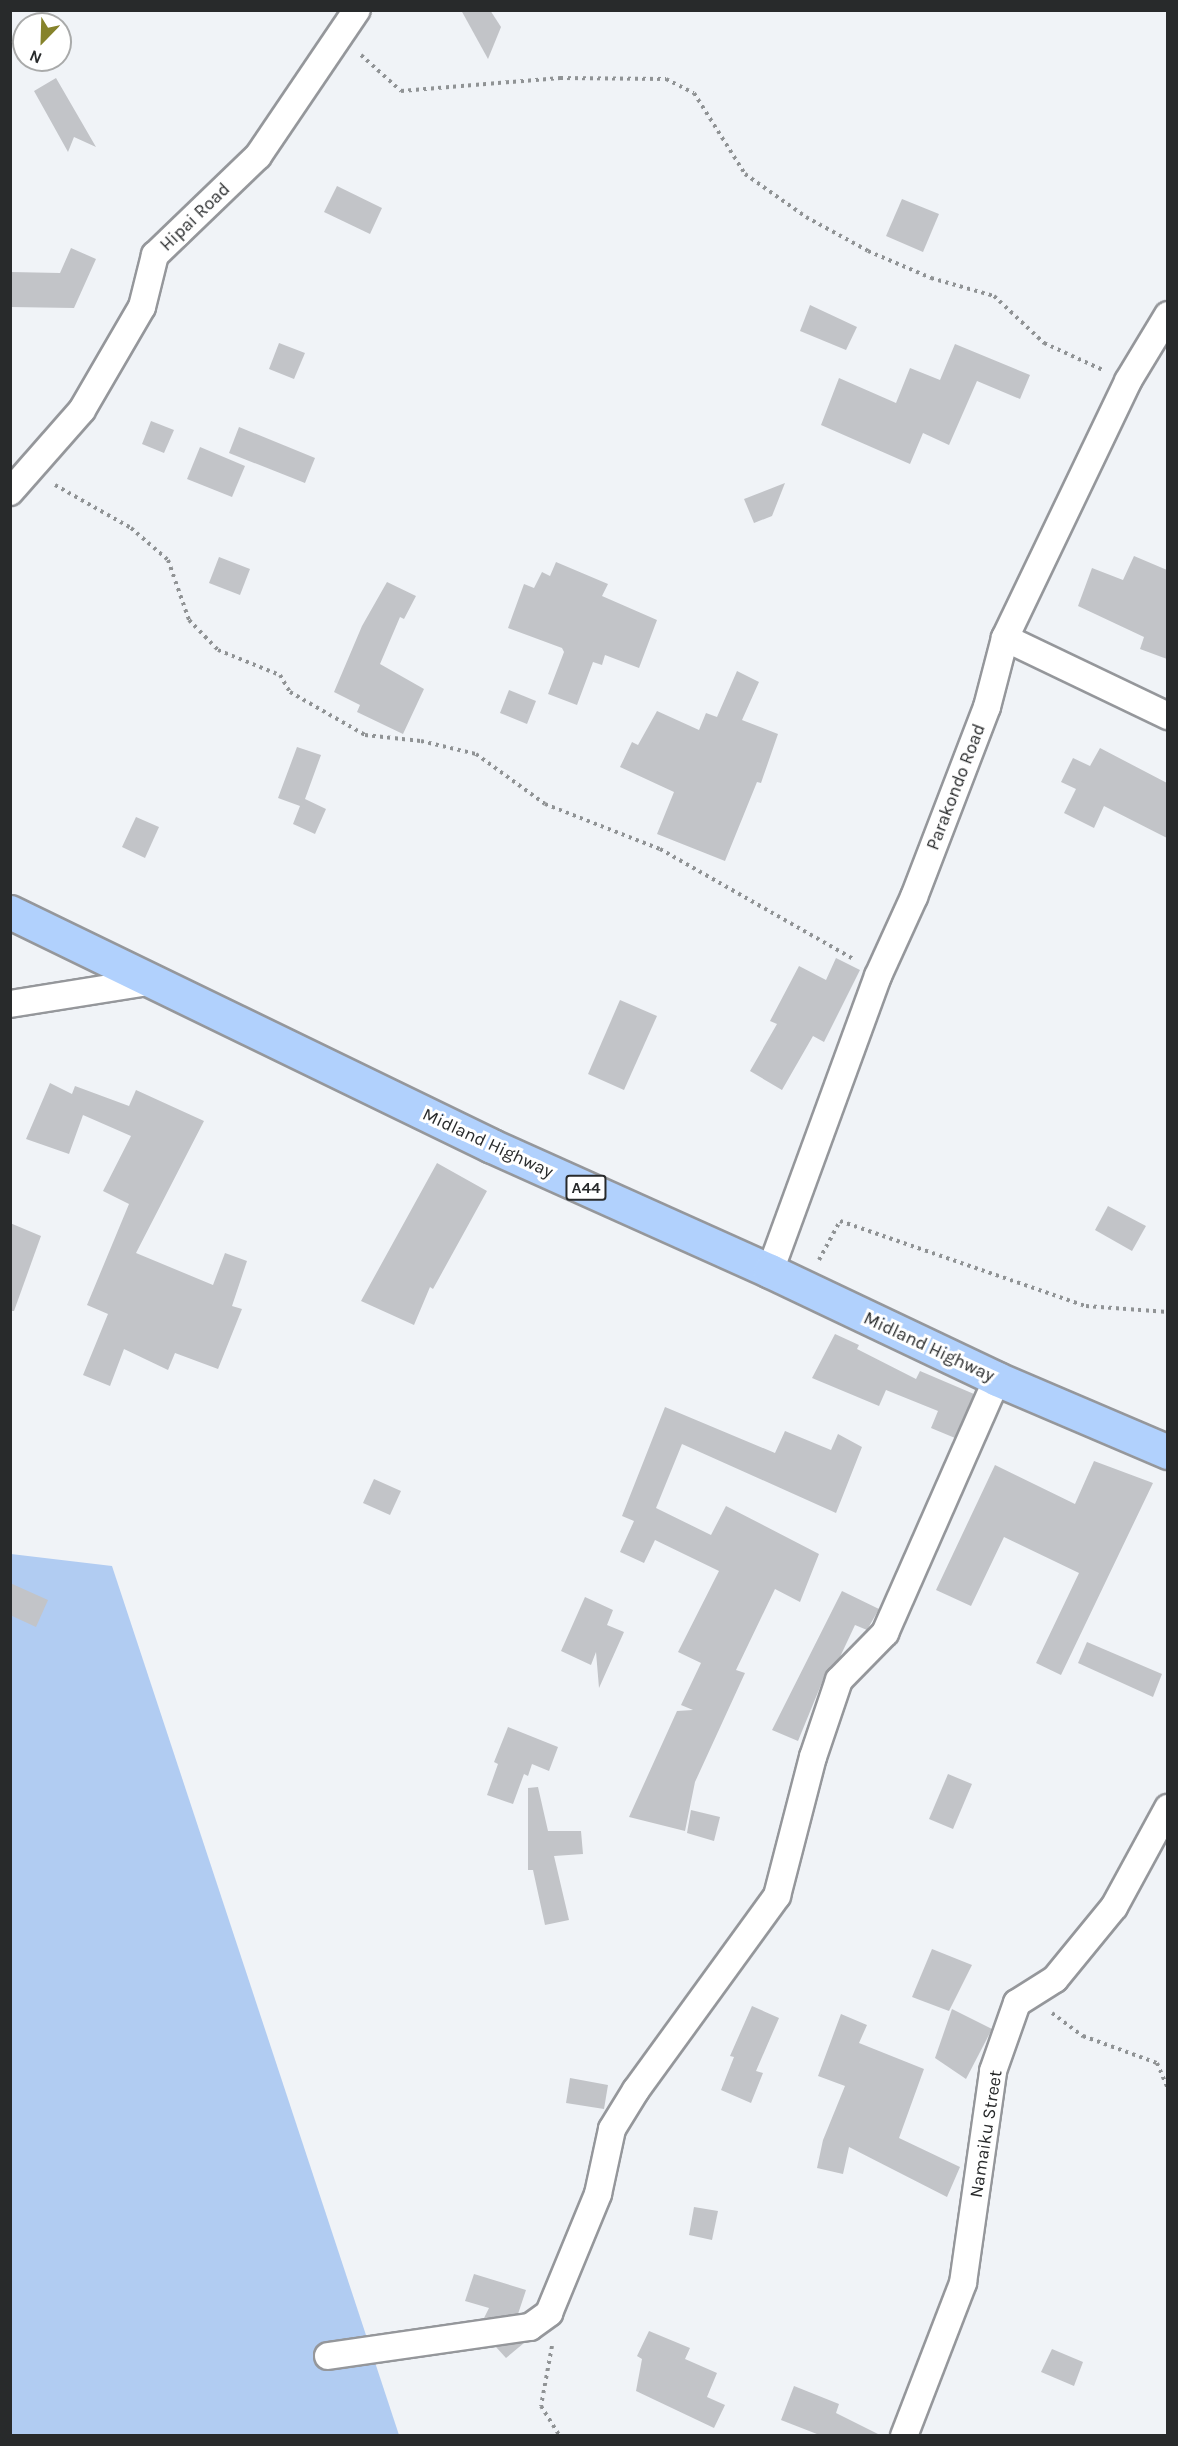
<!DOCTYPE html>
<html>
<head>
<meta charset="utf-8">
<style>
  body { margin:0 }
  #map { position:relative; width:1178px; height:2446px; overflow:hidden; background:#f0f3f7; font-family:Karla,sans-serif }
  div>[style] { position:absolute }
  .green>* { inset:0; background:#b1ccf2 }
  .building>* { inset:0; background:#c2c4c8 }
  .path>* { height:4px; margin-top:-2px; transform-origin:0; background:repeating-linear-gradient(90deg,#909395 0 3px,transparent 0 7.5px) }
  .roads { filter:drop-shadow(2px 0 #95979b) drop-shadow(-2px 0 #95979b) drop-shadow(0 2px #95979b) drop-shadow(0 -2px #95979b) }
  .minor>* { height:26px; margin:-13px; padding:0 13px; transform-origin:13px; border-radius:13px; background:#fff }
  .primary>* { height:33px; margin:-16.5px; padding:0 16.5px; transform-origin:16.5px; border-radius:16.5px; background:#b1d1fd }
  span { translate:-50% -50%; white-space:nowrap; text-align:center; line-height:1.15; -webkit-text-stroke:6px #fff; paint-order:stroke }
  .shield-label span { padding:2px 4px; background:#fff; border:2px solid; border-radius:4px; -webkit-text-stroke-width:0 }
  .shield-label { font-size:16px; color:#282a2b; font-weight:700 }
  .street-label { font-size:18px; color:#282a2b }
  .frame { position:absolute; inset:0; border:12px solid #282a2b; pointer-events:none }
  .north { position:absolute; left:12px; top:12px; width:60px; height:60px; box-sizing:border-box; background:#fff; border:2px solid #a9aaaa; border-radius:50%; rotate:203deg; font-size:16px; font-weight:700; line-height:24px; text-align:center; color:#282a2b }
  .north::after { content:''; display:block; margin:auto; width:21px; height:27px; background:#86832b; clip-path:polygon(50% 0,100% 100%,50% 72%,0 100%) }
</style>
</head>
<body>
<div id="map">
  <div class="green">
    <div style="clip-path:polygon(11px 1554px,112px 1566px,399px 2435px,11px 2436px)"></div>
  </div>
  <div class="building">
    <div style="clip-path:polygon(461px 10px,490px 10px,501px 27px,488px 59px)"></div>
    <div style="clip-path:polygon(56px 78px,96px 147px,74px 137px,68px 152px,34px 91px)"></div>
    <div style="clip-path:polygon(337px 186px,382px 208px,370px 234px,324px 212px)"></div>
    <div style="clip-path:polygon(902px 199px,939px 214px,923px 252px,886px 236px)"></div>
    <div style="clip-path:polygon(71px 248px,96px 259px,74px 308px,11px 307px,11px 272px,60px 273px)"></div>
    <div style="clip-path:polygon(810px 305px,857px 327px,846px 350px,800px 331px)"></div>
    <div style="clip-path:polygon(279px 343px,305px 353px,294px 379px,269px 369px)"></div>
    <div style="clip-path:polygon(955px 344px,1030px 375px,1020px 399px,977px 381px,949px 445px,923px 433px,910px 464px,821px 425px,839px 378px,896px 403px,910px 368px,940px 380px)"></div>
    <div style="clip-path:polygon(151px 421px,174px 430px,164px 453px,142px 444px)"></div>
    <div style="clip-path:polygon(239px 427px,315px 458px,305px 483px,229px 453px)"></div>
    <div style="clip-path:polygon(200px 447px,245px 466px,232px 497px,187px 479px)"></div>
    <div style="clip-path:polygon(785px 483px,772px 516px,754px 523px,744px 499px)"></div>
    <div style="clip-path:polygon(1134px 556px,1167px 570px,1167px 659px,1140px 649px,1144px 637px,1078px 606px,1092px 568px,1123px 580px)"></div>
    <div style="clip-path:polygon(219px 557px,250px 569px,240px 595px,209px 583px)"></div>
    <div style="clip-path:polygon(556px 562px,608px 584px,602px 596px,657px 620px,639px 668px,605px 655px,602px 665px,593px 662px,577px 705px,548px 694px,564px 652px,562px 648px,508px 628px,524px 584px,534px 588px,542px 572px,550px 576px)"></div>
    <div style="clip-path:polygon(387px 582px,416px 596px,404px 619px,400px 617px,380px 664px,424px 689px,403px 734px,357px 712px,360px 705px,334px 692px,362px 626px)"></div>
    <div style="clip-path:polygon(737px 671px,759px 682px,742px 720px,778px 734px,761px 783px,757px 782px,725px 861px,657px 834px,674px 792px,620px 767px,632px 742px,638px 745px,657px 711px,699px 730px,706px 713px,717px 717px)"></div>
    <div style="clip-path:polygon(509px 690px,536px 701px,527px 724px,500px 713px)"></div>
    <div style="clip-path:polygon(297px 747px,321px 755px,305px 799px,326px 809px,315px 834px,293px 824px,300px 806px,278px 798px)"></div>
    <div style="clip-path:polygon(1100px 748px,1167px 783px,1167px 838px,1104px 806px,1094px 828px,1064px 813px,1076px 789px,1061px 782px,1073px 758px,1090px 766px)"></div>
    <div style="clip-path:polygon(136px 817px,159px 827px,145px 858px,122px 847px)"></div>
    <div style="clip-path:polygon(836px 958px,860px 970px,824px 1042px,813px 1036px,782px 1090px,750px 1071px,777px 1024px,770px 1021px,799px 966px,826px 980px)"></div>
    <div style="clip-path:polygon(620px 1000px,657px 1016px,624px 1090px,588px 1074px)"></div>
    <div style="clip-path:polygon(50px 1083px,72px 1094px,75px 1086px,129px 1106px,136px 1090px,204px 1121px,136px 1253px,213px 1285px,225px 1253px,247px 1261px,232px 1306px,242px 1309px,218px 1369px,175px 1353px,168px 1370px,124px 1349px,110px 1386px,83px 1375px,108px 1314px,87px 1305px,129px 1204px,103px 1191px,131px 1136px,83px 1115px,69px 1154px,26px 1139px)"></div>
    <div style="clip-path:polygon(437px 1163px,487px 1191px,433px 1289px,430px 1287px,414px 1325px,361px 1301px)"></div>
    <div style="clip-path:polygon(1108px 1206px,1146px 1226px,1132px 1251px,1095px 1230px)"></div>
    <div style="clip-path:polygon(10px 1223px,41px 1236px,14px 1311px,10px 1311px)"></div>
    <div style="clip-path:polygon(835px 1334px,859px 1345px,857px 1349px,916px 1379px,920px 1371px,974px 1394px,955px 1438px,931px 1428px,938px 1411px,886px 1390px,879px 1406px,812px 1378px)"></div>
    <div style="clip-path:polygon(665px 1407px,775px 1453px,785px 1431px,831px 1450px,838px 1434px,862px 1447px,836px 1513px,682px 1444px,656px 1508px,711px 1535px,726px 1506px,819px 1554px,800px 1602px,775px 1589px,736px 1670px,745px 1673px,695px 1782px,685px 1831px,629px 1817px,677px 1711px,693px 1710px,681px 1705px,701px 1663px,678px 1652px,719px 1571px,655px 1540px,644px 1563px,620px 1552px,634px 1521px,622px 1516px)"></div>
    <div style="clip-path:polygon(1094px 1461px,1153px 1483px,1061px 1675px,1036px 1663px,1079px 1573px,1004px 1537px,971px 1606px,936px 1590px,995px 1465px,1075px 1504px)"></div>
    <div style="clip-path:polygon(374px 1479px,401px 1491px,390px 1515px,363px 1503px)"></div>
    <div style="clip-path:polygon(10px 1583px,48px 1600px,36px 1627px,10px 1615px)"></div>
    <div style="clip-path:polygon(842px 1591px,879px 1609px,867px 1630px,855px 1625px,840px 1657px,825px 1675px,798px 1741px,772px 1730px)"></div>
    <div style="clip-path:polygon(585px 1597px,613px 1610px,607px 1625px,624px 1632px,599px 1688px,596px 1652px,591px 1665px,561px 1651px)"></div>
    <div style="clip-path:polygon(1087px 1642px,1162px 1674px,1153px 1697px,1078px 1663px)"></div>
    <div style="clip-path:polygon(508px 1727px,558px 1747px,549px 1771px,532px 1764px,528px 1776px,524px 1774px,513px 1804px,487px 1795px,498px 1764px,494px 1762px)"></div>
    <div style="clip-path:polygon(948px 1774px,972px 1784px,953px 1829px,929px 1819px)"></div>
    <div style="clip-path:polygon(538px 1787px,548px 1831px,581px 1831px,583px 1854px,554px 1856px,569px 1920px,545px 1925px,533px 1870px,528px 1870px,528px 1788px)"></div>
    <div style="clip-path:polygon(691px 1810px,720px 1817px,714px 1841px,687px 1833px)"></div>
    <div style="clip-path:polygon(932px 1949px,972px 1965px,949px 2011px,912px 1997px)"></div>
    <div style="clip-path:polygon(752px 2006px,779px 2018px,756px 2071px,763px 2073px,751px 2103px,721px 2090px,734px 2057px,730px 2056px)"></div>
    <div style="clip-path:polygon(952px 2009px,992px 2029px,966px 2079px,935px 2058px)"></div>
    <div style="clip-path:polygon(841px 2014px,867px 2025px,859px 2043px,924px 2069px,899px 2138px,960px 2167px,947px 2197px,849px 2147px,843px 2174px,817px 2168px,823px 2140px,845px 2086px,818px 2076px)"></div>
    <div style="clip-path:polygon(570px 2078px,608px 2085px,604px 2109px,566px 2103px)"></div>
    <div style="clip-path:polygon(694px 2207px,718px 2211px,712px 2240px,689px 2235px)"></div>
    <div style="clip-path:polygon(474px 2274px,526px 2290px,518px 2314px,484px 2318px,489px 2308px,465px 2301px)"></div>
    <div style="clip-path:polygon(649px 2331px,690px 2348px,685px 2359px,717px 2373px,707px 2397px,725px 2405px,714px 2428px,636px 2391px,642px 2359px,637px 2356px)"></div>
    <div style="clip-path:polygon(524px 2343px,506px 2358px,496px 2347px)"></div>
    <div style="clip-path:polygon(1052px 2349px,1083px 2362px,1074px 2386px,1041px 2372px)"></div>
    <div style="clip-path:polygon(794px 2386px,839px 2404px,836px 2413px,882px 2436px,822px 2436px,781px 2420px)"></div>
  </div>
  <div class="path">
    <div style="left:361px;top:55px;width:54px;rotate:42deg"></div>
    <div style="left:401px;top:91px;width:160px;rotate:-4.7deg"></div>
    <div style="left:560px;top:78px;width:106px;rotate:0.5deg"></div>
    <div style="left:666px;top:79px;width:31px;rotate:27deg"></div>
    <div style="left:694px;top:93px;width:96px;rotate:57.8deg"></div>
    <div style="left:745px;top:174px;width:75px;rotate:35.2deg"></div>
    <div style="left:806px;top:217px;width:71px;rotate:28.7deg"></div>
    <div style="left:868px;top:251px;width:69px;rotate:23.2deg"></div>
    <div style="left:931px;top:278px;width:66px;rotate:15.9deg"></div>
    <div style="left:994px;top:296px;width:69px;rotate:43.2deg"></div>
    <div style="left:1044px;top:343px;width:65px;rotate:24.6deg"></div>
    <div style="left:55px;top:485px;width:87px;rotate:29.5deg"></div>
    <div style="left:131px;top:528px;width:49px;rotate:40.9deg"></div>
    <div style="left:168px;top:560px;width:64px;rotate:70.7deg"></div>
    <div style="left:189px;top:620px;width:42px;rotate:46deg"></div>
    <div style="left:218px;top:650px;width:67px;rotate:22deg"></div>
    <div style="left:280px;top:675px;width:20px;rotate:60deg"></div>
    <div style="left:290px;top:692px;width:86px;rotate:29.8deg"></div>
    <div style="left:365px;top:735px;width:56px;rotate:6.1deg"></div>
    <div style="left:421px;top:741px;width:57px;rotate:13.3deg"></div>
    <div style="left:476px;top:754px;width:85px;rotate:35.9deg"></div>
    <div style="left:545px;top:804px;width:123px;rotate:21.4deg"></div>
    <div style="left:660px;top:849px;width:224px;rotate:29.6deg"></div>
    <div style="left:819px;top:1260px;width:44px;rotate:-61.7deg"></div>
    <div style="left:840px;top:1221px;width:260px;rotate:19.1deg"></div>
    <div style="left:1086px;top:1306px;width:82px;rotate:4.2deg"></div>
    <div style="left:1052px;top:2013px;width:39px;rotate:37deg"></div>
    <div style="left:1083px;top:2036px;width:79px;rotate:20deg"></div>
    <div style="left:1157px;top:2063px;width:28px;rotate:67deg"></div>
    <div style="left:552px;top:2346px;width:61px;rotate:100.4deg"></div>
    <div style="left:541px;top:2406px;width:36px;rotate:58deg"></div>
  </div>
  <div class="roads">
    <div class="minor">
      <div style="left:10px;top:492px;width:109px;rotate:-48.7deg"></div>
      <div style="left:82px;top:410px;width:119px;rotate:-59.8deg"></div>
      <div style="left:142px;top:307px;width:54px;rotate:-76deg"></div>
      <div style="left:155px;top:255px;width:143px;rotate:-43.9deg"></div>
      <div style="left:258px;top:156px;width:176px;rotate:-55.9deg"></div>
      <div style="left:1005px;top:638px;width:181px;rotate:25.6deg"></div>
      <div style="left:10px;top:1004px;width:140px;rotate:-9.1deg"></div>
      <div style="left:770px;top:1271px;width:314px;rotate:-69.9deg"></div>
      <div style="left:878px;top:976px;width:87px;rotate:-65.5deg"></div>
      <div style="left:914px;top:897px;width:204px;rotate:-69deg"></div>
      <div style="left:987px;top:707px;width:71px;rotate:-75.4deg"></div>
      <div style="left:1005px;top:638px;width:285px;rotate:-64.4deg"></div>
      <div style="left:1128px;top:381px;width:77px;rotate:-58.8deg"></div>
      <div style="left:328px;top:2356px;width:204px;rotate:-8.2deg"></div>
      <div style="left:530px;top:2327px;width:24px;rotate:-36deg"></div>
      <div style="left:549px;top:2313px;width:129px;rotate:-67.6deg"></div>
      <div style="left:598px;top:2194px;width:66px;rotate:-77.8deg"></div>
      <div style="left:612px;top:2129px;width:46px;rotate:-58.4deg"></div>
      <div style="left:636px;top:2090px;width:240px;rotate:-54deg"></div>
      <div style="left:777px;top:1896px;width:144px;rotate:-75.5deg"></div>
      <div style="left:813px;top:1757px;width:81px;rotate:-71.3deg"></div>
      <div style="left:839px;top:1680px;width:66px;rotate:-45.6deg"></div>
      <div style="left:885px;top:1633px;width:278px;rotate:-66.2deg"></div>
      <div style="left:904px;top:2436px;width:164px;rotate:-68.9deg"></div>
      <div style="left:963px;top:2283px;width:214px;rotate:-81.9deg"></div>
      <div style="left:993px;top:2071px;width:72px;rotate:-70.6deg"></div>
      <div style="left:1017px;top:2003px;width:45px;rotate:-32.3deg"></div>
      <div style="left:1055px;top:1979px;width:93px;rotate:-50.7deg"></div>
      <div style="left:1114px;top:1907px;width:113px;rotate:-61.4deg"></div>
    </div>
    <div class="primary">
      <div style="left:10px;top:912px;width:536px;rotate:25.9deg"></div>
      <div style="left:492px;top:1146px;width:305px;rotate:24.2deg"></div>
      <div style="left:770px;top:1271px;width:251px;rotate:25.4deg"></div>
      <div style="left:997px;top:1379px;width:186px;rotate:23.1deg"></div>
    </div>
  </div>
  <div class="shield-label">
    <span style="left:586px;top:1188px">A44</span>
  </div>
  <div class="street-label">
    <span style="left:195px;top:217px;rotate:-44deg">Hipai Road</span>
    <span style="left:956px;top:787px;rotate:-69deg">Parakondo Road</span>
    <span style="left:488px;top:1143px;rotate:25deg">Midland Highway</span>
    <span style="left:929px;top:1347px;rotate:25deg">Midland Highway</span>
    <span style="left:986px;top:2134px;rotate:-81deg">Namaiku Street</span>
  </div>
  <div class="frame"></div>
  <div class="north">N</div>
</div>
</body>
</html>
